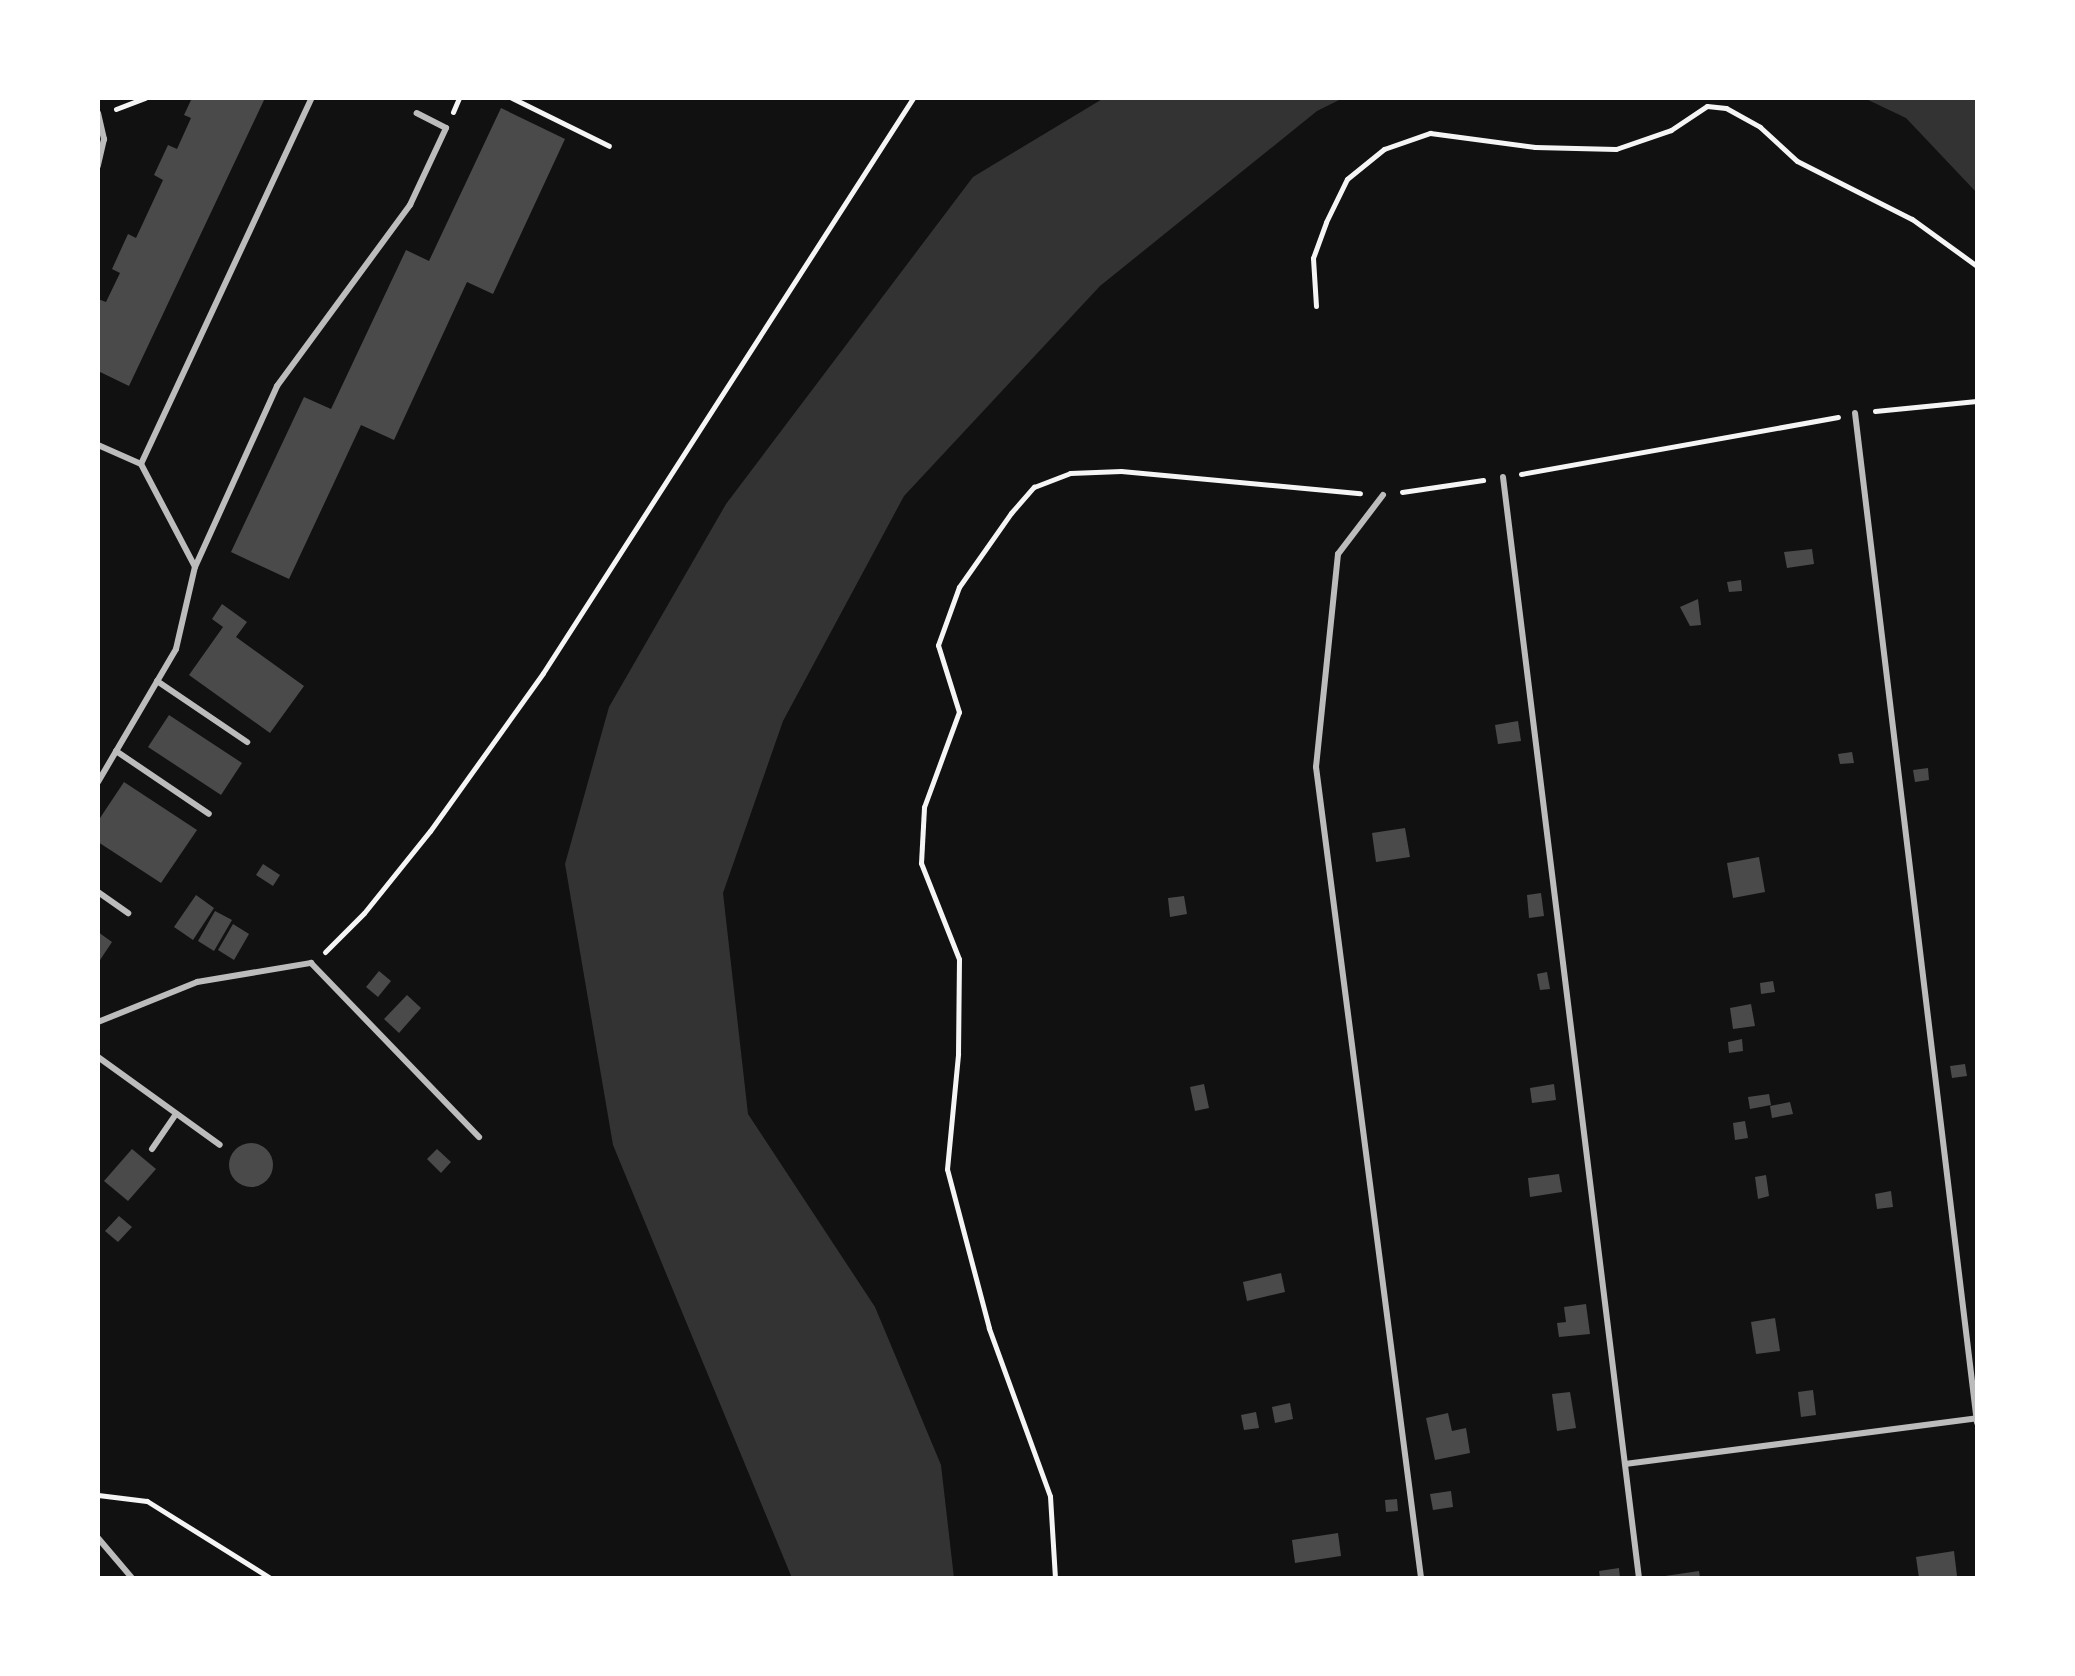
<!DOCTYPE html>
<html>
<head>
<meta charset="utf-8">
<style>
  body { margin:0 }
  #map { position:relative; width:2075px; height:1676px; overflow:hidden; background:#111; font-family:Mulish,sans-serif }
  div>[style] { position:absolute }
  .water>* { inset:0; background:#333 }
  .building>* { inset:0; background:#4a4a4a }
  .round { border-radius:50% }
  .path>* { height:5px; margin:-2.5px; padding:0 2.5px; transform-origin:2.5px; border-radius:2.5px; background:#f5f5f5 }
  .service>* { height:6px; margin:-3px; padding:0 3px; transform-origin:3px; border-radius:3px; background:#bcbcbc }
  span { translate:-50% -50%; white-space:nowrap; text-align:center; line-height:1.15; -webkit-text-stroke:6px #fff; paint-order:stroke }
  .frame { position:absolute; inset:0; border:100px solid #fff; pointer-events:none }
</style>
</head>
<body>
<div id="map">
  <div class="water">
    <div style="clip-path:polygon(1104px 98px,1343px 98px,1317px 111px,1100px 286px,904px 496px,783px 721px,723px 893px,748px 1114px,875px 1307px,941px 1465px,954px 1578px,792px 1578px,613px 1145px,565px 864px,609px 707px,726px 504px,973px 177px)"></div>
    <div style="clip-path:polygon(1864px 98px,1977px 98px,1977px 193px,1906px 118px)"></div>
  </div>
  <div class="building">
    <div style="clip-path:polygon(192px 98px,265px 98px,129px 386px,98px 371px,98px 299px,106px 302px,120px 273px,112px 269px,128px 234px,136px 238px,163px 180px,154px 175px,168px 145px,177px 149px,191px 118px,184px 115px)"></div>
    <div style="clip-path:polygon(501px 108px,565px 139px,493px 294px,467px 282px,394px 440px,361px 425px,289px 579px,231px 552px,304px 397px,331px 409px,406px 250px,429px 261px)"></div>
    <div style="clip-path:polygon(1812px 549px,1814px 564px,1787px 568px,1784px 552px)"></div>
    <div style="clip-path:polygon(1741px 580px,1742px 591px,1729px 592px,1727px 582px)"></div>
    <div style="clip-path:polygon(1698px 599px,1701px 625px,1690px 626px,1680px 607px)"></div>
    <div style="clip-path:polygon(222px 604px,247px 622px,236px 637px,304px 686px,270px 733px,189px 675px,223px 627px,212px 619px)"></div>
    <div style="clip-path:polygon(169px 715px,242px 763px,221px 795px,148px 747px)"></div>
    <div style="clip-path:polygon(1518px 721px,1521px 741px,1498px 744px,1495px 725px)"></div>
    <div style="clip-path:polygon(1852px 752px,1854px 763px,1840px 764px,1838px 754px)"></div>
    <div style="clip-path:polygon(1928px 768px,1929px 780px,1915px 782px,1913px 770px)"></div>
    <div style="clip-path:polygon(124px 782px,197px 830px,161px 883px,98px 842px,98px 821px)"></div>
    <div style="clip-path:polygon(1405px 828px,1410px 857px,1376px 862px,1372px 833px)"></div>
    <div style="clip-path:polygon(1759px 857px,1765px 892px,1733px 898px,1727px 863px)"></div>
    <div style="clip-path:polygon(263px 864px,280px 875px,273px 886px,256px 875px)"></div>
    <div style="clip-path:polygon(1541px 893px,1544px 916px,1529px 918px,1527px 895px)"></div>
    <div style="clip-path:polygon(196px 895px,214px 908px,193px 940px,174px 927px)"></div>
    <div style="clip-path:polygon(1184px 896px,1187px 914px,1170px 917px,1168px 898px)"></div>
    <div style="clip-path:polygon(215px 911px,232px 920px,214px 951px,198px 941px)"></div>
    <div style="clip-path:polygon(233px 924px,249px 934px,234px 960px,218px 950px)"></div>
    <div style="clip-path:polygon(98px 932px,112px 942px,98px 963px)"></div>
    <div style="clip-path:polygon(379px 971px,391px 981px,378px 997px,366px 987px)"></div>
    <div style="clip-path:polygon(1547px 972px,1550px 989px,1540px 990px,1537px 974px)"></div>
    <div style="clip-path:polygon(1773px 981px,1775px 992px,1761px 994px,1760px 983px)"></div>
    <div style="clip-path:polygon(407px 995px,421px 1008px,399px 1033px,384px 1019px)"></div>
    <div style="clip-path:polygon(1751px 1004px,1755px 1026px,1733px 1029px,1730px 1008px)"></div>
    <div style="clip-path:polygon(1742px 1039px,1743px 1051px,1729px 1053px,1728px 1042px)"></div>
    <div style="clip-path:polygon(1965px 1064px,1967px 1076px,1952px 1078px,1950px 1066px)"></div>
    <div style="clip-path:polygon(1204px 1084px,1209px 1108px,1195px 1111px,1190px 1087px)"></div>
    <div style="clip-path:polygon(1554px 1084px,1556px 1100px,1532px 1103px,1530px 1088px)"></div>
    <div style="clip-path:polygon(1769px 1094px,1771px 1105px,1750px 1109px,1748px 1097px)"></div>
    <div style="clip-path:polygon(1790px 1102px,1793px 1114px,1772px 1118px,1770px 1106px)"></div>
    <div style="clip-path:polygon(1745px 1121px,1748px 1138px,1735px 1140px,1733px 1123px)"></div>
    <div class="round" style="left:229px;top:1143px;width:44px;height:44px"></div>
    <div style="clip-path:polygon(132px 1149px,156px 1169px,128px 1201px,104px 1181px)"></div>
    <div style="clip-path:polygon(437px 1149px,451px 1162px,441px 1173px,427px 1159px)"></div>
    <div style="clip-path:polygon(1559px 1174px,1562px 1192px,1530px 1197px,1528px 1178px)"></div>
    <div style="clip-path:polygon(1766px 1175px,1769px 1196px,1758px 1199px,1755px 1177px)"></div>
    <div style="clip-path:polygon(1891px 1191px,1893px 1207px,1877px 1209px,1875px 1194px)"></div>
    <div style="clip-path:polygon(119px 1216px,132px 1227px,118px 1242px,105px 1231px)"></div>
    <div style="clip-path:polygon(1281px 1273px,1285px 1292px,1247px 1301px,1243px 1282px)"></div>
    <div style="clip-path:polygon(1586px 1304px,1590px 1334px,1559px 1337px,1557px 1323px,1566px 1322px,1564px 1307px)"></div>
    <div style="clip-path:polygon(1775px 1318px,1780px 1351px,1756px 1354px,1751px 1322px)"></div>
    <div style="clip-path:polygon(1813px 1390px,1816px 1415px,1801px 1417px,1798px 1392px)"></div>
    <div style="clip-path:polygon(1570px 1392px,1576px 1428px,1557px 1431px,1552px 1394px)"></div>
    <div style="clip-path:polygon(1290px 1403px,1293px 1419px,1275px 1423px,1272px 1407px)"></div>
    <div style="clip-path:polygon(1256px 1412px,1259px 1428px,1244px 1430px,1241px 1415px)"></div>
    <div style="clip-path:polygon(1448px 1413px,1452px 1431px,1466px 1428px,1470px 1453px,1435px 1460px,1426px 1418px)"></div>
    <div style="clip-path:polygon(1451px 1491px,1453px 1507px,1433px 1510px,1430px 1494px)"></div>
    <div style="clip-path:polygon(1397px 1499px,1398px 1511px,1386px 1512px,1385px 1500px)"></div>
    <div style="clip-path:polygon(1338px 1533px,1341px 1556px,1295px 1563px,1292px 1540px)"></div>
    <div style="clip-path:polygon(1954px 1551px,1957px 1576px,1919px 1578px,1916px 1557px)"></div>
    <div style="clip-path:polygon(1619px 1568px,1620px 1578px,1600px 1578px,1599px 1571px)"></div>
    <div style="clip-path:polygon(1699px 1571px,1700px 1578px,1666px 1578px,1665px 1576px)"></div>
  </div>
  <div class="path">
    <div style="left:512px;top:98px;width:108px;rotate:26.3deg"></div>
    <div style="left:116px;top:109px;width:31px;rotate:-21deg"></div>
    <div style="left:453px;top:112px;width:15px;rotate:-67deg"></div>
    <div style="left:1316px;top:306px;width:48px;rotate:-93.6deg"></div>
    <div style="left:1313px;top:258px;width:38px;rotate:-70deg"></div>
    <div style="left:1326px;top:222px;width:48px;rotate:-64deg"></div>
    <div style="left:1347px;top:179px;width:48px;rotate:-39deg"></div>
    <div style="left:1384px;top:149px;width:49px;rotate:-19.2deg"></div>
    <div style="left:1430px;top:133px;width:106px;rotate:7.6deg"></div>
    <div style="left:1535px;top:147px;width:81px;rotate:1.4deg"></div>
    <div style="left:1616px;top:149px;width:58px;rotate:-19.1deg"></div>
    <div style="left:1671px;top:130px;width:43px;rotate:-33.7deg"></div>
    <div style="left:1707px;top:106px;width:19px;rotate:6deg"></div>
    <div style="left:1726px;top:108px;width:39px;rotate:29deg"></div>
    <div style="left:1760px;top:127px;width:50px;rotate:42.6deg"></div>
    <div style="left:1797px;top:161px;width:129px;rotate:26.8deg"></div>
    <div style="left:1912px;top:219px;width:80px;rotate:35.9deg"></div>
    <div style="left:1875px;top:411px;width:102px;rotate:-5.6deg"></div>
    <div style="left:1521px;top:474px;width:322px;rotate:-10.2deg"></div>
    <div style="left:1402px;top:492px;width:82px;rotate:-8.4deg"></div>
    <div style="left:325px;top:952px;width:55px;rotate:-45deg"></div>
    <div style="left:364px;top:913px;width:105px;rotate:-51.2deg"></div>
    <div style="left:430px;top:831px;width:194px;rotate:-54.4deg"></div>
    <div style="left:543px;top:673px;width:684px;rotate:-57.24deg"></div>
    <div style="left:98px;top:1495px;width:49px;rotate:7deg"></div>
    <div style="left:147px;top:1501px;width:145px;rotate:32deg"></div>
    <div style="left:1055px;top:1578px;width:82px;rotate:-93.5deg"></div>
    <div style="left:1050px;top:1496px;width:179px;rotate:-110deg"></div>
    <div style="left:989px;top:1328px;width:164px;rotate:-104.8deg"></div>
    <div style="left:947px;top:1169px;width:116px;rotate:-84.5deg"></div>
    <div style="left:958px;top:1054px;width:95px;rotate:-89.4deg"></div>
    <div style="left:959px;top:959px;width:103px;rotate:-111.6deg"></div>
    <div style="left:921px;top:863px;width:56px;rotate:-86.9deg"></div>
    <div style="left:924px;top:807px;width:101px;rotate:-69.8deg"></div>
    <div style="left:959px;top:712px;width:70px;rotate:-107.4deg"></div>
    <div style="left:938px;top:645px;width:62px;rotate:-70.1deg"></div>
    <div style="left:959px;top:587px;width:90px;rotate:-54.9deg"></div>
    <div style="left:1011px;top:513px;width:35px;rotate:-49deg"></div>
    <div style="left:1034px;top:487px;width:39px;rotate:-21deg"></div>
    <div style="left:1070px;top:473px;width:51px;rotate:-2.2deg"></div>
    <div style="left:1121px;top:471px;width:240px;rotate:5.3deg"></div>
  </div>
  <div class="service">
    <div style="left:98px;top:113px;width:27px;rotate:77deg"></div>
    <div style="left:104px;top:139px;width:28px;rotate:103deg"></div>
    <div style="left:1855px;top:413px;width:1017px;rotate:83.11deg"></div>
    <div style="left:98px;top:445px;width:47px;rotate:23.8deg"></div>
    <div style="left:141px;top:464px;width:404px;rotate:-65deg"></div>
    <div style="left:141px;top:464px;width:116px;rotate:62.3deg"></div>
    <div style="left:1503px;top:477px;width:1109px;rotate:82.96deg"></div>
    <div style="left:1383px;top:495px;width:74px;rotate:127.3deg"></div>
    <div style="left:1338px;top:554px;width:214px;rotate:95.9deg"></div>
    <div style="left:1316px;top:767px;width:818px;rotate:82.62deg"></div>
    <div style="left:157px;top:681px;width:109px;rotate:34.1deg"></div>
    <div style="left:116px;top:751px;width:112px;rotate:34.1deg"></div>
    <div style="left:98px;top:782px;width:154px;rotate:-59.6deg"></div>
    <div style="left:176px;top:649px;width:84px;rotate:-77deg"></div>
    <div style="left:195px;top:567px;width:199px;rotate:-65.6deg"></div>
    <div style="left:277px;top:386px;width:225px;rotate:-53.7deg"></div>
    <div style="left:410px;top:205px;width:85px;rotate:-64.9deg"></div>
    <div style="left:446px;top:128px;width:33px;rotate:-153deg"></div>
    <div style="left:98px;top:892px;width:37px;rotate:35deg"></div>
    <div style="left:98px;top:1022px;width:107px;rotate:-22deg"></div>
    <div style="left:197px;top:982px;width:116px;rotate:-9.5deg"></div>
    <div style="left:311px;top:963px;width:242px;rotate:46deg"></div>
    <div style="left:98px;top:1057px;width:150px;rotate:35.8deg"></div>
    <div style="left:152px;top:1149px;width:42px;rotate:-55.6deg"></div>
    <div style="left:1625px;top:1464px;width:355px;rotate:-7.4deg"></div>
    <div style="left:98px;top:1538px;width:52px;rotate:49.6deg"></div>
  </div>
  <div class="frame"></div>
</div>
</body>
</html>
